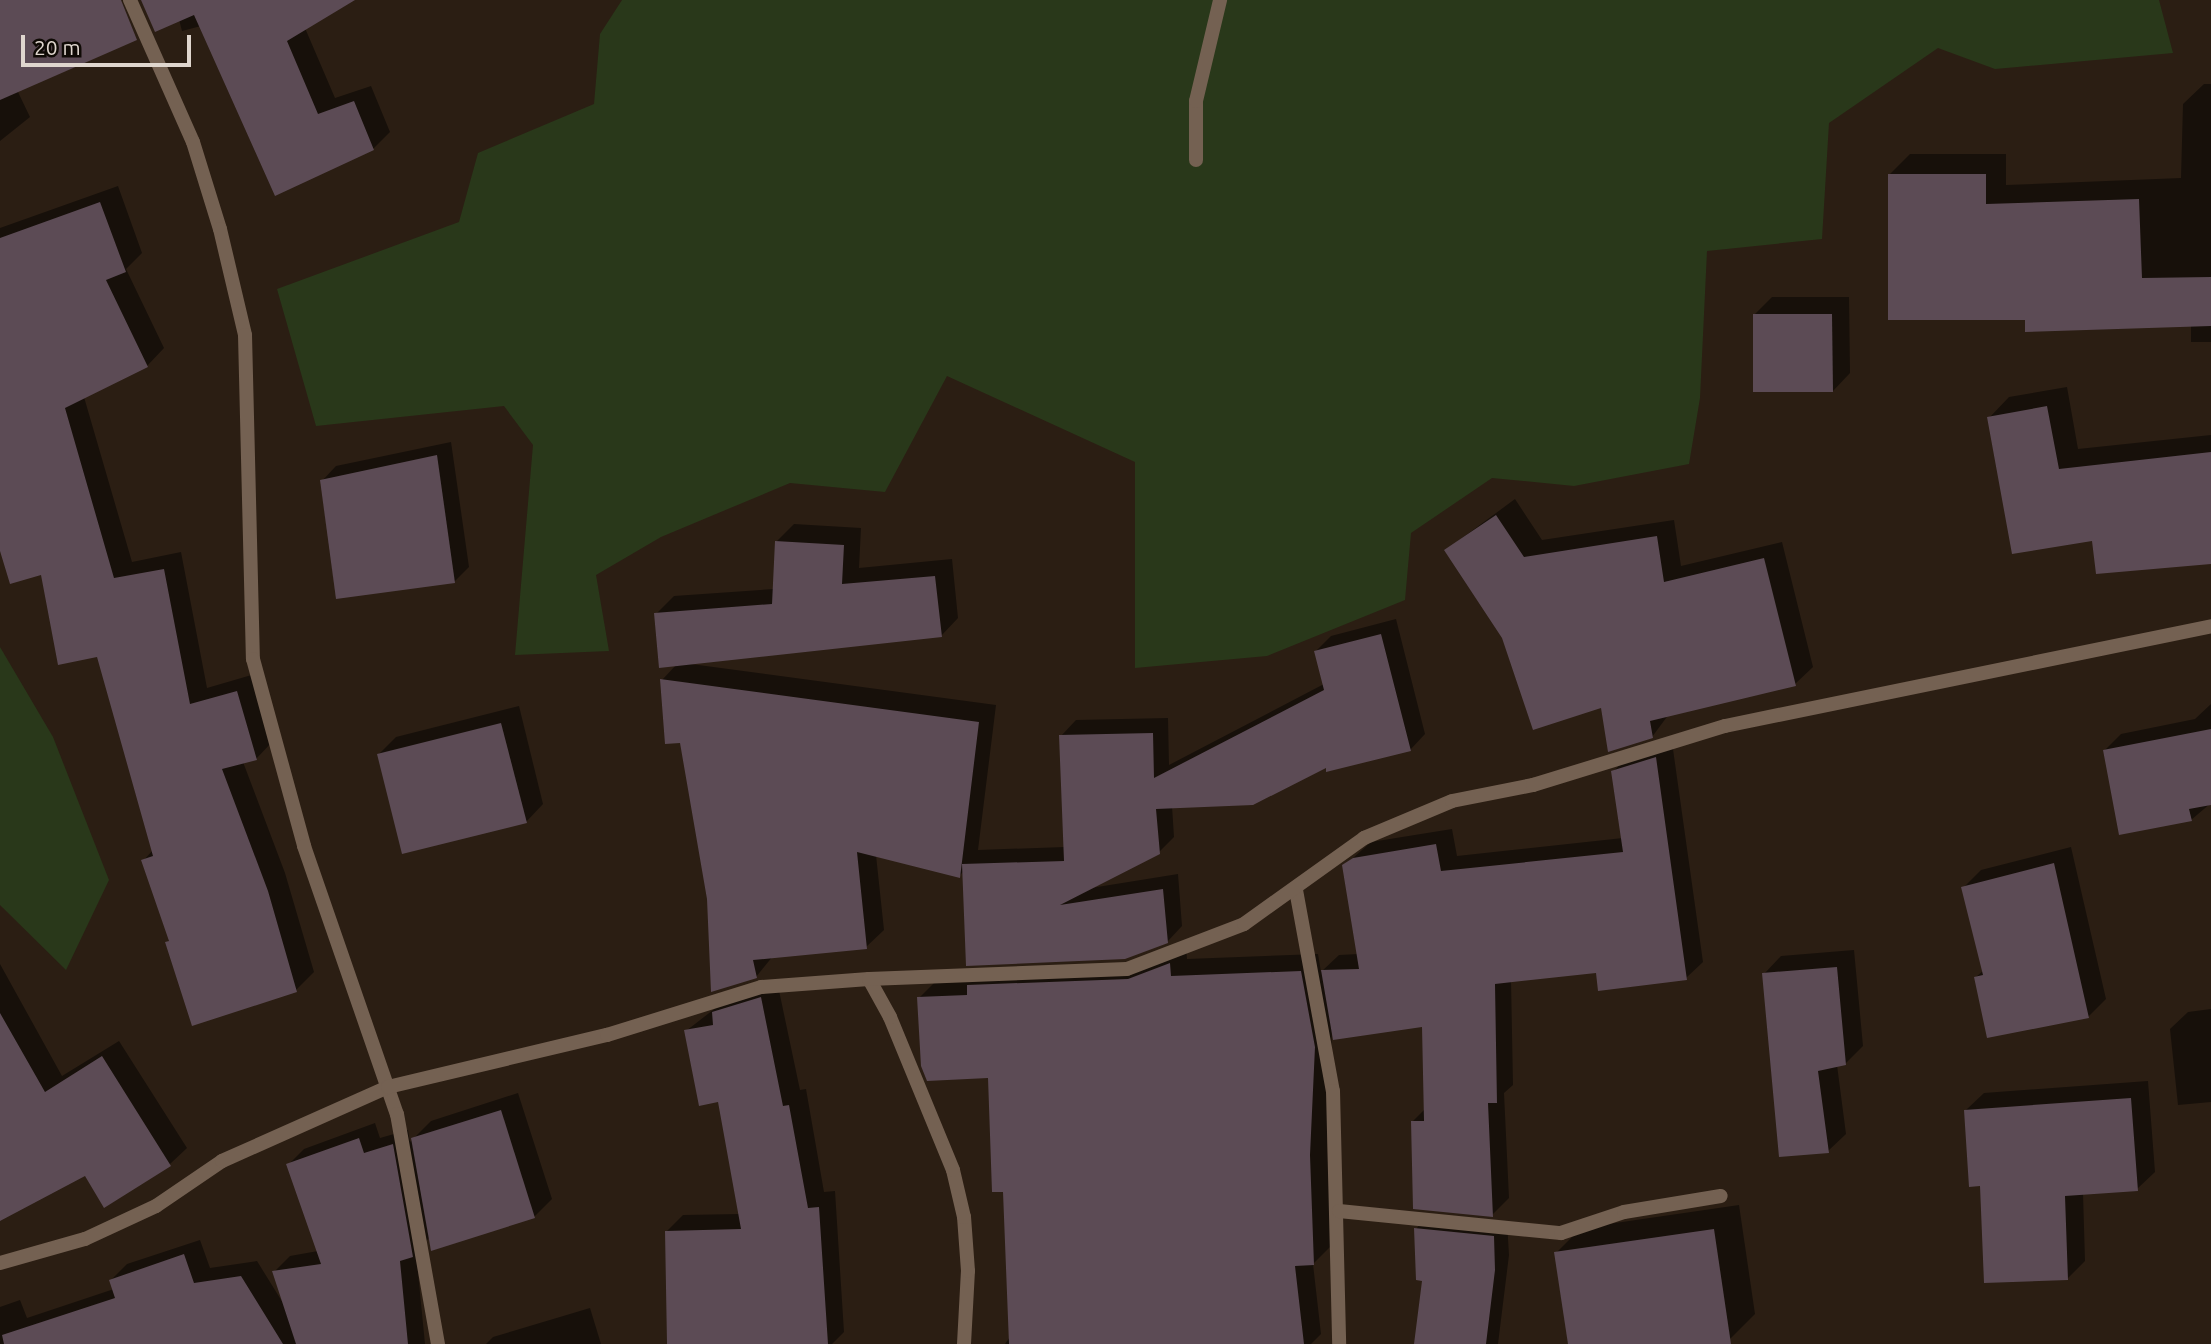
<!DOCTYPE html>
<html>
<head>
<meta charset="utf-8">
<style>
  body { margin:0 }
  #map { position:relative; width:2211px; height:1344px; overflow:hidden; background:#2b1e13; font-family:Ubuntu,sans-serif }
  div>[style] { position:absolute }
  .green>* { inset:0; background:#29381a }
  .shadow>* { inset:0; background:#0007 }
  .building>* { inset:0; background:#5c4b55 }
  .street>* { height:14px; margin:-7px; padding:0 7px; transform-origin:7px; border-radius:7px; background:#746152 }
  span { translate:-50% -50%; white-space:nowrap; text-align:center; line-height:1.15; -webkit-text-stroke:5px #0f0a05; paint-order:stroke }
  .scale { position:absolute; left:21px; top:35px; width:170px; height:32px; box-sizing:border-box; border:4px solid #dfd6ce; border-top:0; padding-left:9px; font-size:21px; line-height:24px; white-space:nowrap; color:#dfd6ce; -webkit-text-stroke:5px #0f0a05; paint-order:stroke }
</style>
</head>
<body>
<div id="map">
  <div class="green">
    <div style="clip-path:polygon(622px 0,2159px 0,2173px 53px,1995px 69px,1938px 48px,1829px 123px,1822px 239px,1707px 251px,1700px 398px,1689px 464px,1574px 486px,1492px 478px,1411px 533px,1405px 600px,1267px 656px,1135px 668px,1135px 462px,947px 376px,885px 492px,790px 483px,661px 537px,596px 575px,609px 651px,515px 655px,533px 445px,504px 406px,316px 426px,277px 289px,459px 222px,478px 153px,594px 104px,600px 34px)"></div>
    <div style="clip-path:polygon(0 647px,53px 737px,109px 880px,66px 970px,0 905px)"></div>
  </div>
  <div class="shadow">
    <div style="clip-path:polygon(0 0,115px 0,17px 90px,30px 117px,0 141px)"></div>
    <div style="clip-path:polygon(174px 0,352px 0,305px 28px,335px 98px,371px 86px,390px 132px,373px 149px,276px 194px,201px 26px,182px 31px)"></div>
    <div style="clip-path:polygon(2204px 84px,2211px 84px,2211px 342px,2191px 342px,2191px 325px,2027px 318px,1890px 174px,1910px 154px,2006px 154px,2006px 185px,2181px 178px,2183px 104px)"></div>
    <div style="clip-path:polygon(118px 186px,142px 253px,126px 269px,164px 348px,147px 366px,84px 397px,132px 562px,181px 552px,207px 688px,255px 674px,273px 741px,256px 759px,243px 762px,285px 873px,314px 972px,296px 990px,167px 943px,171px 939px,143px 861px,153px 850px,98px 655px,42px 573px,0 544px,0 228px)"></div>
    <div style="clip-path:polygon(1772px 297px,1849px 297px,1850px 373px,1833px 391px,1755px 314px)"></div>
    <div style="clip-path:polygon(2067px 387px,2078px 449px,2211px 435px,2211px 563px,2093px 539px,1989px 418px,2009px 397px)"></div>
    <div style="clip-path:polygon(451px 442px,469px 567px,454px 582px,322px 481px,336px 466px)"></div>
    <div style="clip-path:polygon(1515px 499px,1542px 540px,1674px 520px,1681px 566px,1782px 542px,1813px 667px,1795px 684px,1669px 714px,1652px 737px,1504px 637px,1446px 550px)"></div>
    <div style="clip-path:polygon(794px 524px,861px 528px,859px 568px,952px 559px,958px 618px,941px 636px,691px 664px,996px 705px,978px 850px,1065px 847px,1061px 736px,1076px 720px,1168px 718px,1169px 765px,1324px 684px,1316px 651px,1331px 636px,1396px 619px,1425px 734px,1410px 750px,1327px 765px,1172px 806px,1174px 837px,1159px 852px,1091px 888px,1178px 874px,1182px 926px,1167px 942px,1125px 958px,964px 871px,959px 876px,876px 855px,884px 930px,866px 947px,773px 956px,756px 977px,709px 899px,682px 741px,662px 680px,677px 664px,656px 614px,674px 596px,774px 589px,777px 541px)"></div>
    <div style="clip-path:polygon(2211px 704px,2211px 803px,2191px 820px,2105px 750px,2121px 734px,2195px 719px)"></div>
    <div style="clip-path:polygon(519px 706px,543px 804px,526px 822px,379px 754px,396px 737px)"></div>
    <div style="clip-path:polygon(1672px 742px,1703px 962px,1686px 978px,1598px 971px,1511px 980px,1513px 1085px,1504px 1093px,1509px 1198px,1492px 1215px,1412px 1122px,1425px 1109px,1424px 1025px,1332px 1030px,1327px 1136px,1331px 1246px,1313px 1264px,1321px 1334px,1311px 1344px,1005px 1344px,1010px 1337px,1004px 1190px,990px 1076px,919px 998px,936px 981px,1147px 962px,1186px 947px,1187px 959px,1318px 954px,1321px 972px,1339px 955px,1359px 954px,1344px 866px,1371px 842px,1452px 829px,1457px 856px,1623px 838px,1613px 772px,1629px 755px)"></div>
    <div style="clip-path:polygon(2071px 847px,2106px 999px,2088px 1017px,1976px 977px,1984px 970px,1963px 888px,1981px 870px)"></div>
    <div style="clip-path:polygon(1854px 950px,1863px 1046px,1845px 1064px,1837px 1065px,1846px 1134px,1828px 1151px,1764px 974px,1781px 956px)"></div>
    <div style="clip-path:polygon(0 964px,62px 1076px,119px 1041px,187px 1148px,170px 1164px,85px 1174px,0 1206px)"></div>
    <div style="clip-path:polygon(777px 981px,800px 1090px,806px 1089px,824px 1192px,835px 1191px,844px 1332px,832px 1344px,669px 1344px,666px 1232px,683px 1215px,740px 1214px,720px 1100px,686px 1031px,731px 996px)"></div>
    <div style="clip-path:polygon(2211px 1009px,2211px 1102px,2178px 1105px,2170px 1029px,2188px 1012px)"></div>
    <div style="clip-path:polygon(2148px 1081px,2155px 1172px,2137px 1189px,2083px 1193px,2085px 1261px,2067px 1279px,1966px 1110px,1984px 1093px)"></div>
    <div style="clip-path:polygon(518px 1093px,552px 1199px,534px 1217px,430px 1237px,416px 1252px,425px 1344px,0 1344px,0 1307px,20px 1300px,27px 1318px,114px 1289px,111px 1280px,127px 1264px,200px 1240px,210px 1268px,257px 1261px,283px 1303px,274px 1272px,290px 1256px,318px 1251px,288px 1165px,304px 1149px,375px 1123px,380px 1138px,408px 1130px,410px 1142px,431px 1121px)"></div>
    <div style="clip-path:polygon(1739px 1205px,1755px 1314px,1729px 1340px,1698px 1344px,1570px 1344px,1556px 1253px,1581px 1228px)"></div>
    <div style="clip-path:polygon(1430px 1214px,1507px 1222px,1509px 1255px,1498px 1344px,1415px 1344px,1424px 1280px,1416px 1229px)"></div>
    <div style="clip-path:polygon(590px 1308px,601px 1344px,486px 1344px,493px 1337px)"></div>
  </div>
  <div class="building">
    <div style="clip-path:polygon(0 0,121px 0,137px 40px,0 100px)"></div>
    <div style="clip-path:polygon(141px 0,355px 0,287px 41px,318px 114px,354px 101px,374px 150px,275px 196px,194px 15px,155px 32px)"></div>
    <div style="clip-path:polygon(1888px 174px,1986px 174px,1986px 204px,2139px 199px,2142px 278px,2211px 277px,2211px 326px,2025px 332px,2025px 320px,1888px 320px)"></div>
    <div style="clip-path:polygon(100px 202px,126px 272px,106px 280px,148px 367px,65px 408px,114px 578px,164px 569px,190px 704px,237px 691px,257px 760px,222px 769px,268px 891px,297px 992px,192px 1026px,165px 942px,169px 941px,141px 860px,153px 856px,97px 657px,58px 665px,41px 575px,10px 584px,0 551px,0 238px)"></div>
    <div style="clip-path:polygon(1753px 314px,1832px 314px,1833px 392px,1753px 392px)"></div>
    <div style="clip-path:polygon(2047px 406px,2059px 469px,2211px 452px,2211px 564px,2096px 574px,2092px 541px,2012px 554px,1987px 417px)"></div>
    <div style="clip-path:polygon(437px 455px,455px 583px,336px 599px,320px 480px)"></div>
    <div style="clip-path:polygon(1496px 515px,1524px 557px,1657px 536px,1664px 582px,1764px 558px,1796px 686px,1650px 721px,1653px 738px,1608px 752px,1601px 708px,1533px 730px,1502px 638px,1444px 550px)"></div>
    <div style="clip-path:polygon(775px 541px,844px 545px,842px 584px,935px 576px,942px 637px,659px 668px,654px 613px,772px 604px)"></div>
    <div style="clip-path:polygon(1381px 634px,1411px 751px,1326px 772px,1326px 768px,1253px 805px,1156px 809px,1160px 854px,1060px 905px,1163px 889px,1168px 943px,1125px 959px,966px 966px,962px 864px,1064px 861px,1059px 735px,1153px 733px,1154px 778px,1324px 690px,1314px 651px)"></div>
    <div style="clip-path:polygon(660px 679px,979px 722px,960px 878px,857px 852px,867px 949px,753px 960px,757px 978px,711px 992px,707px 899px,680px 743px,665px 744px)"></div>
    <div style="clip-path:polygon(501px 723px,527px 823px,402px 854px,377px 754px)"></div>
    <div style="clip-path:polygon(2211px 729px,2211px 805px,2189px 809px,2192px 821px,2119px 835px,2103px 750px)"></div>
    <div style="clip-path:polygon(1656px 757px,1687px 980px,1598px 991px,1596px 973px,1495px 984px,1497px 1103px,1488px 1103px,1493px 1217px,1413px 1209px,1411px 1121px,1424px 1121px,1422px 1027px,1333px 1040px,1321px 970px,1359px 969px,1342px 865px,1353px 858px,1436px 844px,1441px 871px,1623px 852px,1611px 771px)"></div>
    <div style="clip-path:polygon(2054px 863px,2089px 1018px,1987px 1038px,1974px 977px,1983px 975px,1961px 887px)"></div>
    <div style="clip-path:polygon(1170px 963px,1171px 976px,1301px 971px,1315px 1047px,1310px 1155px,1314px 1265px,1295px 1266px,1304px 1344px,1009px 1344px,1003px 1192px,992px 1192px,988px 1078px,927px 1081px,921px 1066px,917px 997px,967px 995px,967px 985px,1128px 979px)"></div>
    <div style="clip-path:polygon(1837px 967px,1846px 1065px,1818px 1071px,1829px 1153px,1779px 1157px,1762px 973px)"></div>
    <div style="clip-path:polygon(761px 997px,783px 1106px,789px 1105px,808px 1208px,819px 1207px,828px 1344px,667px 1344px,665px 1231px,741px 1229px,718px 1102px,699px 1106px,684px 1030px,713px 1025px,712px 1012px)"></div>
    <div style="clip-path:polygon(0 1013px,45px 1092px,102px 1056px,171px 1166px,104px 1208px,85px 1176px,0 1221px)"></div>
    <div style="clip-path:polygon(2131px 1098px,2138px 1191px,2065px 1196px,2068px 1280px,1984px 1283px,1980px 1186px,1969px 1187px,1964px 1110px)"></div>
    <div style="clip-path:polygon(501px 1110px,535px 1218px,431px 1251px,411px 1138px)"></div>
    <div style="clip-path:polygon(359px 1138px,364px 1153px,393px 1144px,413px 1257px,400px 1261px,408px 1344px,296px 1344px,272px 1271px,321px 1264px,286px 1164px)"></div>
    <div style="clip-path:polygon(1414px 1228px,1494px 1236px,1495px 1270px,1486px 1344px,1414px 1344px,1422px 1281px,1416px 1280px)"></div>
    <div style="clip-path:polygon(1714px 1229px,1731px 1344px,1568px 1344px,1554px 1252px)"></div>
    <div style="clip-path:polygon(184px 1254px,194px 1283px,241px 1276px,283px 1344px,4px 1344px,2px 1335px,115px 1298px,109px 1280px)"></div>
  </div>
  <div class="street">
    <div style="left:130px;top:0;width:155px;rotate:66.1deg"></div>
    <div style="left:193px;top:142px;width:91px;rotate:72.8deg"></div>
    <div style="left:220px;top:229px;width:109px;rotate:76.7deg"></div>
    <div style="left:245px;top:335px;width:324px;rotate:88.6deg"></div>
    <div style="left:253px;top:659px;width:194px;rotate:74.7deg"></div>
    <div style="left:304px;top:846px;width:284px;rotate:70.9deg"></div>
    <div style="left:397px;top:1114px;width:234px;rotate:79.9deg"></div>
    <div style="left:1196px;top:160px;width:59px;rotate:-90deg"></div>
    <div style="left:1196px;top:101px;width:104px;rotate:-76.6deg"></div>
    <div style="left:1296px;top:890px;width:204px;rotate:79.6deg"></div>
    <div style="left:1333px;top:1091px;width:253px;rotate:88.6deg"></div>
    <div style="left:1339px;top:1211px;width:223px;rotate:5.7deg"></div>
    <div style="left:1561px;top:1233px;width:66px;rotate:-18.4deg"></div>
    <div style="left:1624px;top:1212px;width:98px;rotate:-9.4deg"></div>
    <div style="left:0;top:1263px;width:88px;rotate:-15.8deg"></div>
    <div style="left:85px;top:1239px;width:78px;rotate:-24.9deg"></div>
    <div style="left:156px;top:1206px;width:80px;rotate:-34.3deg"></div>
    <div style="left:222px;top:1161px;width:182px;rotate:-24deg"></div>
    <div style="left:388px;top:1087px;width:225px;rotate:-13.4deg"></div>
    <div style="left:607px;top:1035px;width:161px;rotate:-17.3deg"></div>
    <div style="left:761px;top:987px;width:108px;rotate:-4.2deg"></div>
    <div style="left:964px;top:1344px;width:73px;rotate:-86.9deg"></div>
    <div style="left:968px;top:1271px;width:54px;rotate:-94.2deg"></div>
    <div style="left:964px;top:1217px;width:48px;rotate:-103.2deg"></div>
    <div style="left:953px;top:1170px;width:165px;rotate:-112.4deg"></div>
    <div style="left:890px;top:1017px;width:43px;rotate:-118.9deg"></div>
    <div style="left:869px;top:979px;width:258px;rotate:-2.2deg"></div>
    <div style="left:1127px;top:969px;width:125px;rotate:-21deg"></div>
    <div style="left:1244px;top:924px;width:148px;rotate:-35.6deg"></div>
    <div style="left:1364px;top:838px;width:95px;rotate:-22.8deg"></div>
    <div style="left:1452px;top:801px;width:83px;rotate:-11.2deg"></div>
    <div style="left:1533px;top:785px;width:201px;rotate:-17.1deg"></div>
    <div style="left:1725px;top:726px;width:496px;rotate:-11.6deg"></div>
  </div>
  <div class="scale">20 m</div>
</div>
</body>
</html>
